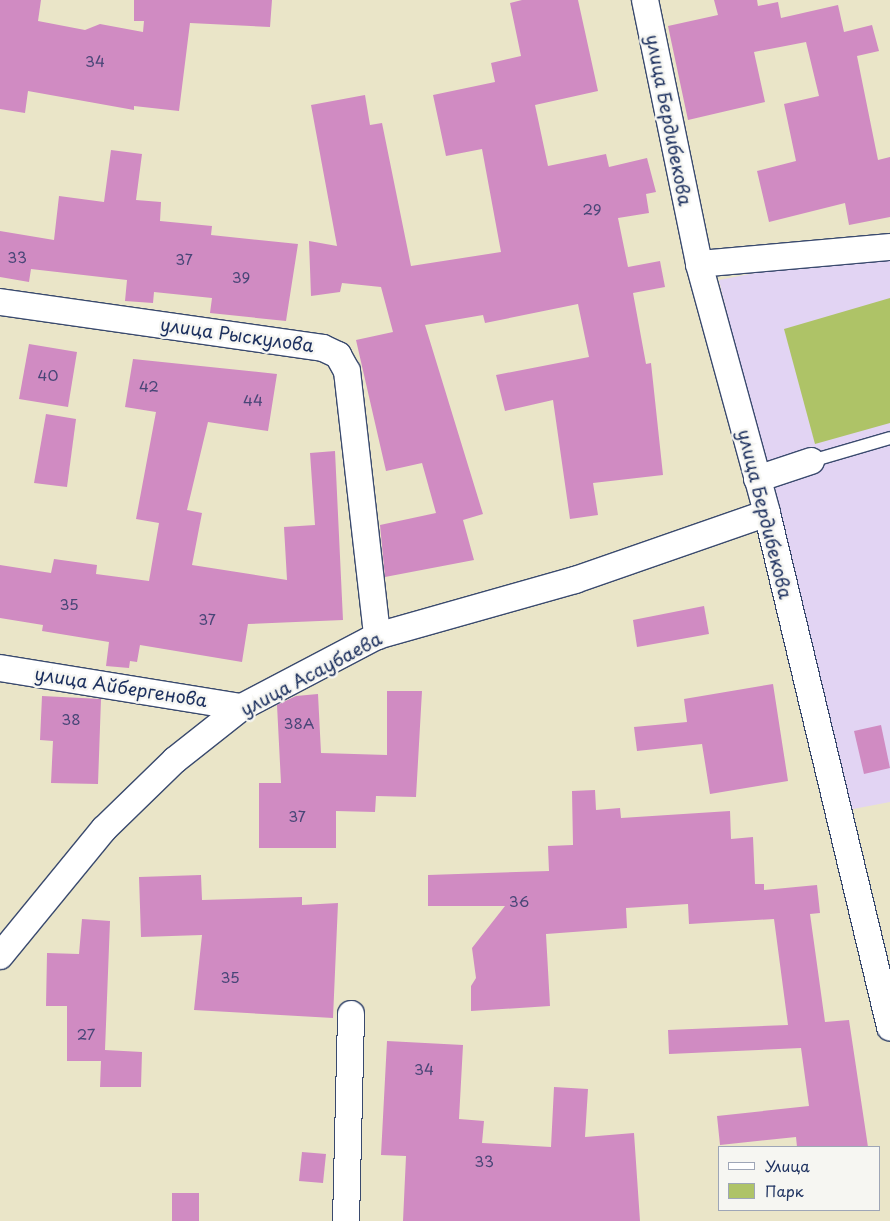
<!DOCTYPE html>
<html>
<head>
<meta charset="utf-8">
<style>
  body { margin:0 }
  #map { position:relative; width:890px; height:1221px; overflow:hidden; background:#eae5c8; font-family:"Playpen Sans",sans-serif }
  div>[style] { position:absolute }
  .built>* { inset:0; background:#e2d4f3 }
  .green>* { inset:0; background:#aec367 }
  .building>* { inset:0; background:#d08bc2 }
  .roads { filter:drop-shadow(1px 0 #3a4a6e) drop-shadow(-1px 0 #3a4a6e) drop-shadow(0 1px #3a4a6e) drop-shadow(0 -1px #3a4a6e) }
  .lane>* { height:12px; margin:-6px; padding:0 6px; transform-origin:6px; border-radius:6px; background:#fff }
  .street>* { height:26px; margin:-13px; padding:0 13px; transform-origin:13px; border-radius:13px; background:#fff }
  span { translate:-50% -50%; white-space:nowrap; text-align:center; line-height:1.15; -webkit-text-stroke:5px #f6f6f2; paint-order:stroke }
  .number-label { font-size:15px; color:#484677 }
  .number-label span { -webkit-text-stroke-width:0 }
  .street-label { font-size:18px; color:#1b2f5e }
  .legend { position:absolute; left:718px; top:1146px; width:162px; height:65px; box-sizing:border-box; background:#f6f6f2; border:1px solid #9ea6b7; margin:0; padding:6px 9px; list-style:none; font-size:15px; color:#1b2f5e }
  .legend li { display:flex; align-items:center; gap:10px; height:25px }
  .legend b { width:25px; border:1px solid #9ea6b7 }
</style>
</head>
<body>
<div id="map">
  <div class="built">
    <div style="clip-path:polygon(890px 247px,890px 802px,848px 810px,719px 280px)"></div>
  </div>
  <div class="green">
    <div style="clip-path:polygon(890px 298px,890px 423px,815px 444px,784px 329px)"></div>
  </div>
  <div class="building">
    <div style="clip-path:polygon(0 0,41px 0,38px 21px,85px 30px,100px 24px,143px 32px,144px 21px,134px 21px,134px 0,272px 0,270px 27px,190px 23px,179px 111px,134px 106px,134px 110px,28px 91px,25px 113px,0 109px)"></div>
    <div style="clip-path:polygon(522px 0,578px 0,598px 91px,535px 105px,548px 166px,606px 154px,609px 167px,647px 158px,656px 192px,646px 194px,649px 213px,618px 218px,628px 267px,660px 261px,665px 287px,633px 293px,646px 364px,651px 363px,663px 475px,593px 483px,598px 515px,570px 519px,553px 400px,505px 411px,496px 375px,589px 357px,578px 304px,485px 323px,483px 315px,425px 325px,483px 514px,463px 520px,474px 560px,385px 577px,380px 525px,436px 513px,422px 463px,386px 471px,356px 340px,393px 332px,381px 287px,342px 283px,340px 292px,311px 296px,309px 241px,337px 246px,311px 105px,365px 95px,370px 125px,382px 123px,411px 266px,501px 252px,482px 149px,446px 156px,433px 95px,495px 82px,491px 63px,521px 56px,510px 3px)"></div>
    <div style="clip-path:polygon(714px 0,757px 0,758px 6px,778px 2px,781px 18px,838px 5px,844px 32px,872px 25px,879px 51px,857px 56px,878px 160px,890px 157px,890px 217px,849px 225px,845px 203px,769px 222px,757px 171px,796px 161px,784px 104px,819px 96px,806px 42px,754px 52px,765px 102px,688px 120px,668px 26px,718px 15px)"></div>
    <div style="clip-path:polygon(111px 150px,142px 154px,136px 200px,161px 202px,160px 221px,212px 226px,211px 235px,298px 244px,286px 321px,210px 313px,212px 298px,154px 292px,153px 303px,125px 301px,127px 280px,31px 269px,29px 282px,0 277px,0 231px,54px 240px,59px 196px,104px 202px)"></div>
    <div style="clip-path:polygon(29px 344px,77px 352px,68px 407px,19px 399px)"></div>
    <div style="clip-path:polygon(133px 359px,277px 374px,268px 431px,208px 422px,187px 510px,202px 513px,192px 565px,287px 580px,284px 527px,315px 525px,310px 453px,335px 451px,343px 620px,248px 624px,242px 662px,140px 645px,137px 662px,130px 661px,129px 668px,106px 666px,109px 642px,42px 631px,43px 625px,0 618px,0 565px,51px 573px,54px 559px,97px 565px,96px 574px,149px 581px,159px 523px,136px 519px,156px 412px,125px 407px)"></div>
    <div style="clip-path:polygon(46px 414px,76px 419px,67px 487px,34px 483px)"></div>
    <div style="clip-path:polygon(704px 606px,709px 634px,637px 647px,633px 620px)"></div>
    <div style="clip-path:polygon(773px 684px,788px 781px,710px 794px,702px 744px,637px 751px,634px 727px,687px 722px,684px 699px)"></div>
    <div style="clip-path:polygon(387px 691px,422px 691px,416px 797px,376px 796px,375px 812px,336px 811px,336px 848px,259px 848px,259px 783px,281px 783px,277px 705px,296px 696px,318px 694px,321px 753px,387px 755px)"></div>
    <div style="clip-path:polygon(42px 696px,101px 699px,98px 784px,51px 783px,53px 741px,40px 740px)"></div>
    <div style="clip-path:polygon(881px 725px,890px 768px,864px 774px,854px 731px)"></div>
    <div style="clip-path:polygon(595px 790px,596px 810px,620px 808px,621px 818px,730px 811px,731px 839px,753px 837px,755px 884px,764px 884px,764px 890px,817px 885px,820px 913px,810px 914px,825px 1022px,849px 1020px,868px 1147px,797px 1147px,796px 1137px,720px 1145px,717px 1116px,809px 1106px,801px 1048px,669px 1054px,668px 1030px,788px 1025px,774px 919px,689px 924px,688px 904px,626px 908px,627px 928px,546px 934px,550px 1006px,471px 1011px,471px 986px,476px 978px,472px 948px,505px 906px,428px 906px,428px 875px,549px 871px,548px 846px,573px 845px,572px 791px)"></div>
    <div style="clip-path:polygon(201px 875px,202px 900px,302px 897px,302px 905px,338px 903px,333px 1018px,194px 1010px,202px 935px,141px 937px,139px 877px)"></div>
    <div style="clip-path:polygon(82px 919px,110px 921px,105px 1050px,142px 1052px,141px 1087px,100px 1087px,101px 1061px,67px 1061px,67px 1006px,46px 1006px,47px 953px,79px 954px)"></div>
    <div style="clip-path:polygon(387px 1041px,463px 1045px,459px 1119px,484px 1121px,482px 1143px,551px 1147px,554px 1087px,588px 1089px,585px 1137px,634px 1133px,640px 1221px,403px 1221px,406px 1156px,381px 1155px)"></div>
    <div style="clip-path:polygon(302px 1152px,326px 1154px,323px 1183px,299px 1181px)"></div>
    <div style="clip-path:polygon(172px 1193px,199px 1193px,199px 1221px,172px 1221px)"></div>
  </div>
  <div class="roads">
    <div class="lane">
      <div style="left:811px;top:461px;width:82px;rotate:-16.2deg"></div>
    </div>
    <div class="street">
      <div style="left:645px;top:0;width:269px;rotate:78.4deg"></div>
      <div style="left:699px;top:264px;width:258px;rotate:74.7deg"></div>
      <div style="left:767px;top:513px;width:529px;rotate:76.54deg"></div>
      <div style="left:699px;top:264px;width:192px;rotate:-5.1deg"></div>
      <div style="left:0;top:302px;width:326px;rotate:8.1deg"></div>
      <div style="left:323px;top:348px;width:17px;rotate:25deg"></div>
      <div style="left:338px;top:355px;width:18px;rotate:61deg"></div>
      <div style="left:347px;top:371px;width:267px;rotate:83.5deg"></div>
      <div style="left:757px;top:479px;width:57px;rotate:-18.4deg"></div>
      <div style="left:0;top:668px;width:245px;rotate:9.2deg"></div>
      <div style="left:0;top:956px;width:164px;rotate:-50.7deg"></div>
      <div style="left:104px;top:829px;width:99px;rotate:-44.2deg"></div>
      <div style="left:175px;top:760px;width:85px;rotate:-38.3deg"></div>
      <div style="left:242px;top:707px;width:153px;rotate:-27.7deg"></div>
      <div style="left:377px;top:636px;width:206px;rotate:-15.8deg"></div>
      <div style="left:575px;top:580px;width:203px;rotate:-19.2deg"></div>
      <div style="left:346px;top:1221px;width:207px;rotate:-88.6deg"></div>
    </div>
  </div>
  <div class="number-label">
    <span style="left:95px;top:61px">34</span>
    <span style="left:592px;top:209px">29</span>
    <span style="left:17px;top:257px">33</span>
    <span style="left:184px;top:259px">37</span>
    <span style="left:241px;top:277px">39</span>
    <span style="left:48px;top:375px">40</span>
    <span style="left:149px;top:386px">42</span>
    <span style="left:253px;top:400px">44</span>
    <span style="left:69px;top:604px">35</span>
    <span style="left:207px;top:619px">37</span>
    <span style="left:71px;top:719px">38</span>
    <span style="left:299px;top:723px">38А</span>
    <span style="left:297px;top:816px">37</span>
    <span style="left:519px;top:901px">36</span>
    <span style="left:230px;top:977px">35</span>
    <span style="left:86px;top:1034px">27</span>
    <span style="left:424px;top:1069px">34</span>
    <span style="left:484px;top:1161px">33</span>
  </div>
  <div class="street-label">
    <span style="left:669px;top:120px;rotate:79deg">улица Бердибекова</span>
    <span style="left:237px;top:335px;rotate:8deg">улица Рыскулова</span>
    <span style="left:765px;top:514px;rotate:76deg">улица Бердибекова</span>
    <span style="left:311px;top:674px;rotate:-28deg">улица Асаубаева</span>
    <span style="left:121px;top:687px;rotate:9deg">улица Айбергенова</span>
  </div>
  <ul class="legend">
  <li><b style="height:6px;background:#fff"></b>Улица</li>
  <li><b style="height:14px;background:#aec367"></b>Парк</li>
  </ul>
</div>
</body>
</html>
